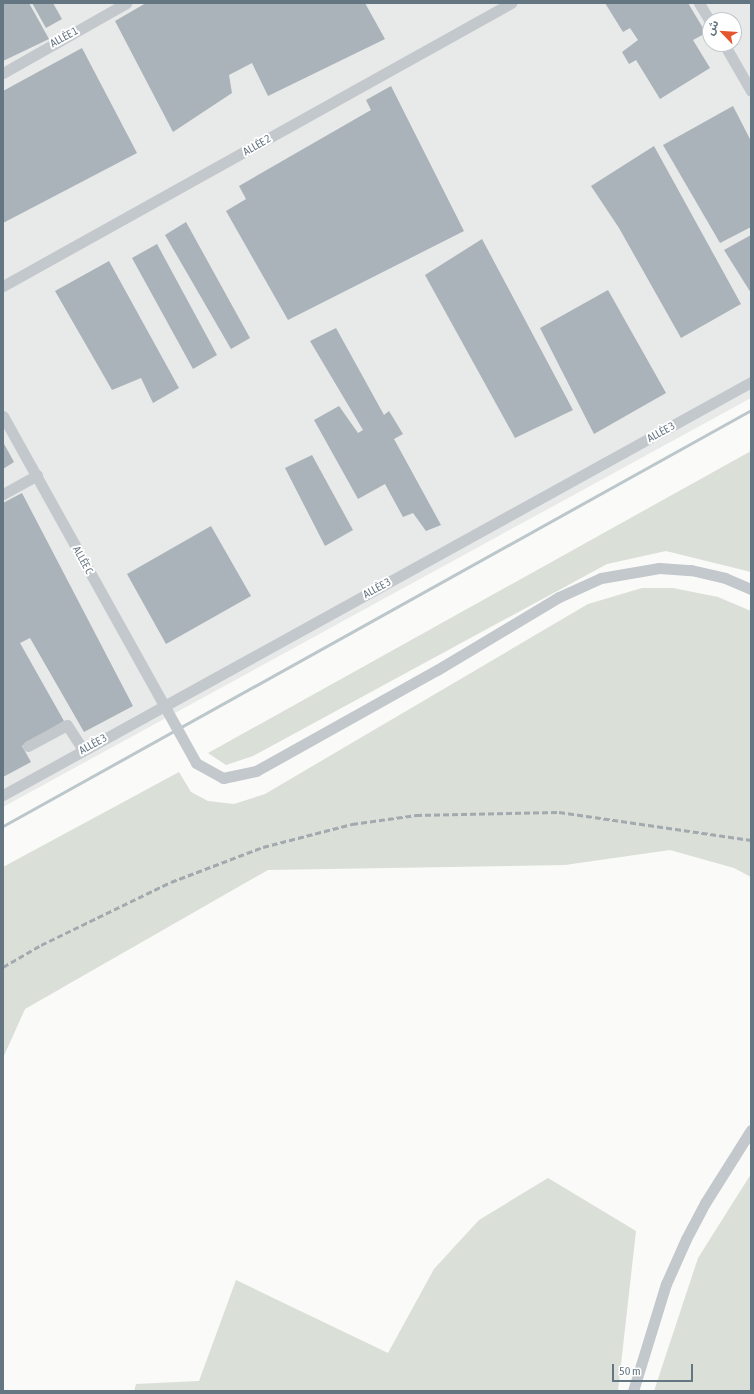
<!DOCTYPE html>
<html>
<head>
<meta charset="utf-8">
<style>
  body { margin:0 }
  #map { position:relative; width:754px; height:1394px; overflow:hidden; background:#fafaf8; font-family:"Asap Condensed","Noto Sans Arabic",sans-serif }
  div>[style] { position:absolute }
  .built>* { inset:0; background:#e8e9e9 }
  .green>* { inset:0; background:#dadfd7 }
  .stream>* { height:3px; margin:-1.5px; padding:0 1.5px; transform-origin:1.5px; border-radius:1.5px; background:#bbc7cb }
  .building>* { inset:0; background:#aab3b9 }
  .minor>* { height:11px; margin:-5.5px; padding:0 5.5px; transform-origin:5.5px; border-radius:5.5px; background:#c3c8cc }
  .rail>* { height:3px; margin-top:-1.5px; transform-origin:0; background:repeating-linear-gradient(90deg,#a2aab0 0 6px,transparent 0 9px) }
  span { translate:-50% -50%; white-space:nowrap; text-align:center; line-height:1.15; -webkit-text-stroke:4px #fff; paint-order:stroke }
  .street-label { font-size:11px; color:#657683 }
  .frame { position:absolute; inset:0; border:4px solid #657683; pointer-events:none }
  .north { position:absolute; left:702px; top:12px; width:40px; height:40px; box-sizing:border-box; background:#fff; border:1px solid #c1c8cd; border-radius:50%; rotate:295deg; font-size:11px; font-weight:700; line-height:16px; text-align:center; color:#657683 }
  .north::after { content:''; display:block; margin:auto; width:14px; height:18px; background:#e4572e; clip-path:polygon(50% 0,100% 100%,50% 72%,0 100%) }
  .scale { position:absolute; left:612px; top:1364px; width:81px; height:18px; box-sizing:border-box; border:2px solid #657683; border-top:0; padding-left:5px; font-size:12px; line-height:14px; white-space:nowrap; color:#657683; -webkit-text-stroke:3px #fff; paint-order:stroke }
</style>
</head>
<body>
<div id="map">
  <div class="built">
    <div style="clip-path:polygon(evenodd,3px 3px,751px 3px,751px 398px,3px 807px,3px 3px,710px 20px,734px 20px,734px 44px,710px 44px,710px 20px)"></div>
  </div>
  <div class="green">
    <div style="clip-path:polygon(751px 451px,751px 572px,666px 551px,607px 564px,253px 756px,226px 765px,208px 753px)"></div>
    <div style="clip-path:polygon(642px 588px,673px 588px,718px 597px,751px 611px,751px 877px,734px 868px,670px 850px,565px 865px,268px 870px,25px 1009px,3px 1058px,3px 867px,179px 772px,191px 792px,208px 801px,234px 804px,265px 794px,588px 604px)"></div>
    <div style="clip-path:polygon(751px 1174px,751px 1391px,654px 1391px,698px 1258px)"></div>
    <div style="clip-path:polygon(548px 1178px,636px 1231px,618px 1391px,134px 1391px,136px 1384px,199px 1381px,236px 1280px,388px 1353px,434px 1269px,479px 1220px)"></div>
  </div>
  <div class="stream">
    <div style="left:3px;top:826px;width:856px;rotate:-29.08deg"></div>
  </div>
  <div class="building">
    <div style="clip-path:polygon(3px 3px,29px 3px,49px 39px,3px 61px)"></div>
    <div style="clip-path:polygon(32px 3px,53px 3px,62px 19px,46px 28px)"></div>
    <div style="clip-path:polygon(146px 3px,365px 3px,385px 39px,268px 96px,252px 63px,229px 75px,232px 93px,173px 132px,115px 21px)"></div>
    <div style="clip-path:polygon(605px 3px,688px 3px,706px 33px,693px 40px,710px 68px,660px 99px,636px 60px,629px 64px,622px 52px,638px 40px,630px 28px,623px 32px)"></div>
    <div style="clip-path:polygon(82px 48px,137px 153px,3px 223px,3px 91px)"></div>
    <div style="clip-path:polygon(391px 86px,464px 231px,288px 320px,226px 211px,246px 199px,239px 186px,371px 110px,366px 100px)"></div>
    <div style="clip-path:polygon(733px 106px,751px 141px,751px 227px,720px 243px,663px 145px)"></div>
    <div style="clip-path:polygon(654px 146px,741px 304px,681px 338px,619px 228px,591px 186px)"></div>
    <div style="clip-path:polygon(186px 222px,250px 338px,231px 349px,165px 235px)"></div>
    <div style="clip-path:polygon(751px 235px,751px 293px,724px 250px)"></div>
    <div style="clip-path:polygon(482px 239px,573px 410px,515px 438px,425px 275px)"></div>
    <div style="clip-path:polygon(157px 244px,217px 355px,193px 369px,132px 258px)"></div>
    <div style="clip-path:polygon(109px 261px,179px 388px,153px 403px,141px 378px,112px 390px,55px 291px)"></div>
    <div style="clip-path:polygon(608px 290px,666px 393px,594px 434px,540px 328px)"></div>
    <div style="clip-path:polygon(336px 328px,384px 415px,389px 411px,403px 434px,394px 439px,441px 525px,426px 531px,413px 513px,403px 517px,385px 484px,358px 499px,314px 420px,339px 406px,358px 433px,363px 430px,310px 341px)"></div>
    <div style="clip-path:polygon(3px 442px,14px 462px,3px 469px)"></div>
    <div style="clip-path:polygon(312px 455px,353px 530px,325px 546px,285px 468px)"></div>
    <div style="clip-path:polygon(22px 493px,133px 706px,84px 732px,30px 638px,20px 643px,64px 721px,22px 746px,31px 762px,3px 777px,3px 503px)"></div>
    <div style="clip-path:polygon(211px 526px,251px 596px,166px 644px,127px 574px)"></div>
  </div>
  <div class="minor">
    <div style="left:699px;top:3px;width:21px;rotate:59deg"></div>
    <div style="left:724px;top:44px;width:54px;rotate:60.1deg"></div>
    <div style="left:3px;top:73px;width:142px;rotate:-29.6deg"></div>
    <div style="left:3px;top:286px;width:582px;rotate:-29.12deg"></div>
    <div style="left:3px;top:416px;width:397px;rotate:60.9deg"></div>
    <div style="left:196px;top:763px;width:31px;rotate:29deg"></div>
    <div style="left:223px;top:778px;width:34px;rotate:-12deg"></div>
    <div style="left:256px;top:771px;width:207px;rotate:-29.2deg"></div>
    <div style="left:437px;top:670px;width:142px;rotate:-30.9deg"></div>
    <div style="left:559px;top:597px;width:46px;rotate:-24.3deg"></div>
    <div style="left:601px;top:578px;width:59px;rotate:-9.8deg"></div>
    <div style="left:659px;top:568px;width:32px;rotate:4deg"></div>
    <div style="left:691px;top:570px;width:35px;rotate:13deg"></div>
    <div style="left:725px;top:578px;width:28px;rotate:23deg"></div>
    <div style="left:3px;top:494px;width:39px;rotate:-29deg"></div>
    <div style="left:28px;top:746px;width:44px;rotate:-28.3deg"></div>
    <div style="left:67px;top:725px;width:30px;rotate:57deg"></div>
    <div style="left:3px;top:795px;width:854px;rotate:-28.9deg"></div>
    <div style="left:633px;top:1391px;width:112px;rotate:-72.9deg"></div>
    <div style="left:666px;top:1284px;width:49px;rotate:-66deg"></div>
    <div style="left:686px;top:1239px;width:41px;rotate:-62.2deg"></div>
    <div style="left:705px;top:1203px;width:86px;rotate:-57.8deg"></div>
  </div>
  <div class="rail">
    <div style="left:3px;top:967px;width:44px;rotate:-30.1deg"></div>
    <div style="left:41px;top:945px;width:144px;rotate:-25.9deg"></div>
    <div style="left:171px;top:882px;width:98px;rotate:-20.8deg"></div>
    <div style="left:263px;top:847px;width:92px;rotate:-14.5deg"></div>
    <div style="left:352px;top:824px;width:65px;rotate:-8deg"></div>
    <div style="left:416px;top:815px;width:143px;rotate:-1.2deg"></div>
    <div style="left:559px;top:812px;width:194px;rotate:8.3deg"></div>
  </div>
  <div class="street-label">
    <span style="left:64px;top:37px;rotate:-29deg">ALLÉE 1</span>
    <span style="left:257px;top:145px;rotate:-30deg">ALLÉE 2</span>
    <span style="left:661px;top:432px;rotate:-29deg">ALLÉE 3</span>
    <span style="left:83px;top:560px;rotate:61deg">ALLÉE C</span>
    <span style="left:377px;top:588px;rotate:-29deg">ALLÉE 3</span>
    <span style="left:93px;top:744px;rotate:-29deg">ALLÉE 3</span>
  </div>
  <div class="frame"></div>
  <div class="north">ش</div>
  <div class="scale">50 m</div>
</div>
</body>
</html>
